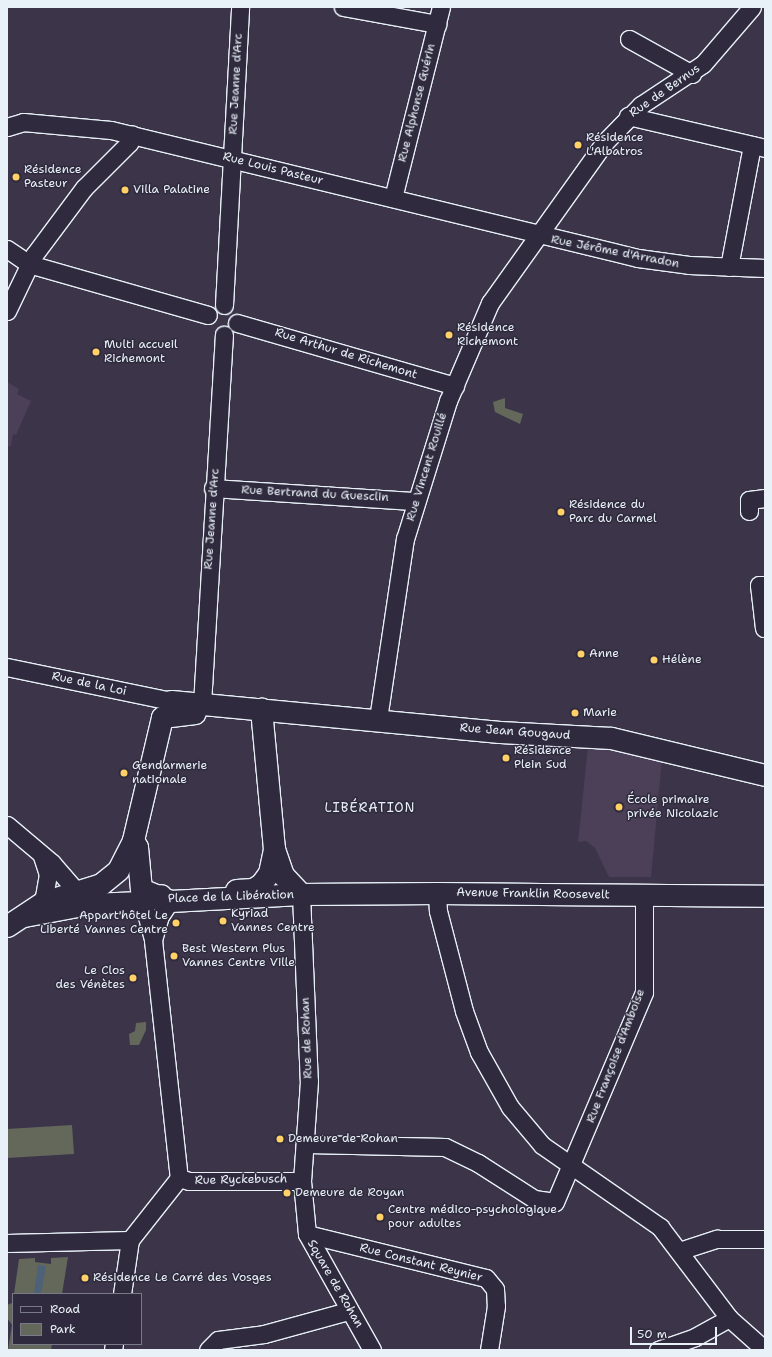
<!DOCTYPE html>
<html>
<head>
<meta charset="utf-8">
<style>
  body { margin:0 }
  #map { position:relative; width:772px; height:1357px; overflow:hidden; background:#3c3449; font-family:"Shantell Sans",sans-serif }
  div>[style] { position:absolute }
  .built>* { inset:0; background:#4b4057 }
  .green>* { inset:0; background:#63685b }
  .water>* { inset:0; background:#4d6278 }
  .roads { filter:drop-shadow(1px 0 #e8f1f8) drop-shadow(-1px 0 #e8f1f8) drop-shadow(0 1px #e8f1f8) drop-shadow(0 -1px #e8f1f8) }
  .minor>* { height:17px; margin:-8.5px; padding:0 8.5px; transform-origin:8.5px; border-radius:8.5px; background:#2f2a3d }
  .major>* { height:21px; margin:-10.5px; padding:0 10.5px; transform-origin:10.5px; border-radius:10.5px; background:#2f2a3d }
  .dots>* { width:11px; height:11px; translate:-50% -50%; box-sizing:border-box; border:2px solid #2f2a3d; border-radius:50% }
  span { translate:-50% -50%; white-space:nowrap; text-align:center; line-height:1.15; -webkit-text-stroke:3px #2f2a3d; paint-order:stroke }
  .street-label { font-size:12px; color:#e8f1f8 }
  .poi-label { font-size:12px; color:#e8f1f8 }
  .left { translate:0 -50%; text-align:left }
  .right { translate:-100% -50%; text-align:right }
  .neighbourhood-label { font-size:13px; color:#e8f1f8; letter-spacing:1px }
  .frame { position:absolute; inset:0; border:8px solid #e8f1f8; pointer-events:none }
  .legend { position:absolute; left:12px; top:1293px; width:130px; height:52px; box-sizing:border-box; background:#2f2a3d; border:1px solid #797a88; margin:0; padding:5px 7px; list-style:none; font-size:12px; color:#e8f1f8 }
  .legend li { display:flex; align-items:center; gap:8px; height:20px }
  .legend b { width:20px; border:1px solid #797a88 }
  .scale { position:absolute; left:630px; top:1327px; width:87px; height:18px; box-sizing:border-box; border:2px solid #e8f1f8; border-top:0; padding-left:5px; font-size:12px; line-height:14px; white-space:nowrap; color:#e8f1f8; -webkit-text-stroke:3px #2f2a3d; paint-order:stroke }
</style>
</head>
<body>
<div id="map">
  <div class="built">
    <div style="clip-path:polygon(7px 382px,19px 389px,17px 394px,31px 401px,16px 435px,13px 434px,11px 446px,7px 447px)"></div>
    <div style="clip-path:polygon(588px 746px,662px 758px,651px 877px,609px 877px,595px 848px,586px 841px,578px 842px)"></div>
  </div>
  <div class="green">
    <div style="clip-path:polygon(505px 398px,505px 408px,523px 414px,520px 424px,495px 412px,493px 402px)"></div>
    <div style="clip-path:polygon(146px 1022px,146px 1030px,139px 1045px,130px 1045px,129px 1034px,135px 1031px,136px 1023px)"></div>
    <div style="clip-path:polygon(72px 1125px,74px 1154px,7px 1158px,7px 1129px)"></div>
    <div style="clip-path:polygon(68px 1257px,62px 1294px,14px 1294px,19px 1259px,35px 1258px,35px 1262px,51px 1264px,51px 1258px)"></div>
    <div style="clip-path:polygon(13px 1298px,13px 1344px,52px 1344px,51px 1350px,8px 1350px,12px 1325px,7px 1318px,7px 1305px,12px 1303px)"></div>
  </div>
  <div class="water">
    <div style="clip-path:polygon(38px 1265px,46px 1266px,41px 1294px,34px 1294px)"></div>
  </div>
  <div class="roads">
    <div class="minor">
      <div style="left:343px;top:7px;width:96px;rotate:10.3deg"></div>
      <div style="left:629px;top:39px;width:72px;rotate:29.1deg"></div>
      <div style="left:628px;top:116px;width:141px;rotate:13.1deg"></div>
      <div style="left:7px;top:127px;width:17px;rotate:-17deg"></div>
      <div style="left:23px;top:122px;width:88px;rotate:5.2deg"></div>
      <div style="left:111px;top:130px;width:542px;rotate:13.65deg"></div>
      <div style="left:638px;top:258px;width:51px;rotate:7.8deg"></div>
      <div style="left:689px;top:265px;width:76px;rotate:2.3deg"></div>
      <div style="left:393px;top:198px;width:197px;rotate:-75.9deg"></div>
      <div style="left:7px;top:249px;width:27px;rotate:34deg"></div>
      <div style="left:29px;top:264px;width:186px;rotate:15.9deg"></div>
      <div style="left:729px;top:267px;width:124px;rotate:-79.3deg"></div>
      <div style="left:224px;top:305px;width:298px;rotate:-86.9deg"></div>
      <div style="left:7px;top:311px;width:62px;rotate:-64.3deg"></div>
      <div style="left:34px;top:255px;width:84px;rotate:-53.3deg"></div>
      <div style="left:84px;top:188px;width:64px;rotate:-45deg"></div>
      <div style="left:129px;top:143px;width:9px;rotate:-72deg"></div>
      <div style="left:237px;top:323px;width:227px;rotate:16.1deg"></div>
      <div style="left:213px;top:488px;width:203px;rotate:3.7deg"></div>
      <div style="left:749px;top:511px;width:11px;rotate:-90deg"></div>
      <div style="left:749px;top:500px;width:16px;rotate:-7deg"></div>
      <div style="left:764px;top:628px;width:43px;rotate:-96.6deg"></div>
      <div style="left:759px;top:585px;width:6px"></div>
      <div style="left:7px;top:667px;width:167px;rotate:11.7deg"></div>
      <div style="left:202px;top:704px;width:370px;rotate:-86.6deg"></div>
      <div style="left:378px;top:719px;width:182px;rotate:-81.5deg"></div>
      <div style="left:405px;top:539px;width:145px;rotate:-72.7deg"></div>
      <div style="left:448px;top:401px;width:107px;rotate:-66.8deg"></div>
      <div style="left:490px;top:303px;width:198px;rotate:-54.5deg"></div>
      <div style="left:605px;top:142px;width:52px;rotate:-45.8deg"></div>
      <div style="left:641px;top:105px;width:74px;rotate:-33.5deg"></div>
      <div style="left:703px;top:64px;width:75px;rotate:-49.3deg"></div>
      <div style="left:7px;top:825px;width:59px;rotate:40.2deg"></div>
      <div style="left:52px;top:863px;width:49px;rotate:49.1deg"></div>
      <div style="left:42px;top:856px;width:19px;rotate:72deg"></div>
      <div style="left:48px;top:874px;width:28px;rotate:100deg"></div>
      <div style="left:437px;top:893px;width:18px;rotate:87deg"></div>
      <div style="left:438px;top:911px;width:103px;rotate:75.4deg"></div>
      <div style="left:464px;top:1011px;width:44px;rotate:69.9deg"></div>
      <div style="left:479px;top:1052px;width:63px;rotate:60.6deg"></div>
      <div style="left:510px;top:1107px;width:50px;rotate:49.9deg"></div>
      <div style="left:542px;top:1145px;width:144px;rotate:34.8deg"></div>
      <div style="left:660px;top:1227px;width:114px;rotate:52.8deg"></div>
      <div style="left:729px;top:1318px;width:48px;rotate:41.6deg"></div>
      <div style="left:301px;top:894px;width:187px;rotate:87.6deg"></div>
      <div style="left:309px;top:1081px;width:100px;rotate:94deg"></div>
      <div style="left:143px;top:902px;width:39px;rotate:75deg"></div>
      <div style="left:153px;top:940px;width:239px;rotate:83.8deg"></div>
      <div style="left:153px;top:940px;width:25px;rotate:-74deg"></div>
      <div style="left:160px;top:916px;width:18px;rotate:-56deg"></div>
      <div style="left:307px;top:1144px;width:138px;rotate:1.2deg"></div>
      <div style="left:445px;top:1147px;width:37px;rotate:26deg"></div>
      <div style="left:478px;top:1163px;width:67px;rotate:32.7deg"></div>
      <div style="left:534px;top:1199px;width:21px;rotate:8deg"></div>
      <div style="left:555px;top:1202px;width:228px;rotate:-67deg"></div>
      <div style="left:644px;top:992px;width:97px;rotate:-90deg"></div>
      <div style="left:179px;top:1178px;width:10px;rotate:17deg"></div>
      <div style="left:189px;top:1181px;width:113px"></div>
      <div style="left:302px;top:1181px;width:53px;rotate:84.6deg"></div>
      <div style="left:307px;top:1234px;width:133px;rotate:60.7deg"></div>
      <div style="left:307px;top:1234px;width:184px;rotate:13.8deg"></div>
      <div style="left:486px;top:1278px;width:14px;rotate:51deg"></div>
      <div style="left:495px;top:1289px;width:17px;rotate:87deg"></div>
      <div style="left:496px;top:1306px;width:45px;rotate:99deg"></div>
      <div style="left:7px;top:1243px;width:123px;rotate:-1.4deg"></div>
      <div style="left:679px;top:1251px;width:40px;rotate:-18deg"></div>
      <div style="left:717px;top:1239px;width:48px"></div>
      <div style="left:122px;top:1294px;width:55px;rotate:-81.6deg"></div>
      <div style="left:130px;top:1240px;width:79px;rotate:-51.7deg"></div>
      <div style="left:113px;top:1350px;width:6px;rotate:-81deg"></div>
      <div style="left:208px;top:1350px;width:14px;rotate:-45deg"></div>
      <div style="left:218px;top:1340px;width:46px;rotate:-7.4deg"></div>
      <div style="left:264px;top:1334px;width:87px;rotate:-15.3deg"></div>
      <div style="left:658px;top:1350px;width:39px;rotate:-19deg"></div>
      <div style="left:695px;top:1337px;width:39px;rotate:-29deg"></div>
    </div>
    <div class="major">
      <div style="left:171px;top:701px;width:330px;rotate:5.4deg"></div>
      <div style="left:500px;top:732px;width:111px;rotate:3.1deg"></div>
      <div style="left:611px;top:738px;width:158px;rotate:13.5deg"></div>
      <div style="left:133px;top:840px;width:8px;rotate:60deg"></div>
      <div style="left:137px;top:847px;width:42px;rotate:84.6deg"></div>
      <div style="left:141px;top:889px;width:31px;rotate:22deg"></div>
      <div style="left:170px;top:901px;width:131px;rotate:-3.1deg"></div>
      <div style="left:301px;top:894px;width:136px;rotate:-0.4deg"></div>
      <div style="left:437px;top:893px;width:328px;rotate:0.5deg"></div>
      <div style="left:274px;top:849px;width:28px;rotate:71deg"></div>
      <div style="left:283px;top:875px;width:26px;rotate:47deg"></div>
      <div style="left:236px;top:890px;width:17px;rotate:-3deg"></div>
      <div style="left:253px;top:889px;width:9px;rotate:-32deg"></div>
      <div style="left:261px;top:884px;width:14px;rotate:-54deg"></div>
      <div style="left:269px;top:873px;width:25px;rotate:-78deg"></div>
      <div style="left:274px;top:849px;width:141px;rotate:-95.3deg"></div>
      <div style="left:24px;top:916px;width:65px;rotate:-10.6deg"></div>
      <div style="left:88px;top:904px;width:55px;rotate:-2.1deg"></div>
      <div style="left:143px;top:902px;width:19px;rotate:-21deg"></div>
      <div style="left:7px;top:926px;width:43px;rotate:-33.7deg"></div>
      <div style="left:43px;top:902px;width:61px;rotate:-17.2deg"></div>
      <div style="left:101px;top:884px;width:22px;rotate:-39deg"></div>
      <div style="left:118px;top:870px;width:34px;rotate:-63deg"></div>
      <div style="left:133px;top:840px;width:126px;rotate:-76.7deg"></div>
      <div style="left:162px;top:717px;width:33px;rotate:-7deg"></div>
    </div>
  </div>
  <div class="dots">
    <div style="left:578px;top:145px;background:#ffd166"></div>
    <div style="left:16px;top:177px;background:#ffd166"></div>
    <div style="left:125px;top:190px;background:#ffd166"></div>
    <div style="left:449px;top:335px;background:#ffd166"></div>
    <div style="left:96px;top:352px;background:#ffd166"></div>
    <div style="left:561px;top:512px;background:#ffd166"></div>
    <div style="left:581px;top:654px;background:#ffd166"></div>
    <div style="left:654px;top:660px;background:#ffd166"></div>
    <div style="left:575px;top:713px;background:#ffd166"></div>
    <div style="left:506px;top:758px;background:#ffd166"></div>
    <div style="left:124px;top:773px;background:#ffd166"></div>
    <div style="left:619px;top:807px;background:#ffd166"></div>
    <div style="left:223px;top:921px;background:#ffd166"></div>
    <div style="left:176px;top:923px;background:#ffd166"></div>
    <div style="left:174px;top:956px;background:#ffd166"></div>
    <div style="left:133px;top:978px;background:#ffd166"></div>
    <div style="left:280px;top:1139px;background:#ffd166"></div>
    <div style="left:287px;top:1193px;background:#ffd166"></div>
    <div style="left:380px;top:1217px;background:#ffd166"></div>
    <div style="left:85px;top:1278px;background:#ffd166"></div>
  </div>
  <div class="street-label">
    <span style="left:236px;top:84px;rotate:-87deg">Rue Jeanne d'Arc</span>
    <span style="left:665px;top:91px;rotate:-35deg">Rue de Bernus</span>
    <span style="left:417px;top:103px;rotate:-76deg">Rue Alphonse Guérin</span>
    <span style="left:273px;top:169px;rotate:14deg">Rue Louis Pasteur</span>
    <span style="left:615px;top:252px;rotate:11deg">Rue Jérôme d'Arradon</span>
    <span style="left:346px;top:354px;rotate:17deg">Rue Arthur de Richemont</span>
    <span style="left:427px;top:467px;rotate:-73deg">Rue Vincent Rouillé</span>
    <span style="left:315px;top:494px;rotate:3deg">Rue Bertrand du Guesclin</span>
    <span style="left:212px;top:519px;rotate:-86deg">Rue Jeanne d'Arc</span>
    <span style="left:89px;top:684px;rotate:12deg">Rue de la Loi</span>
    <span style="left:515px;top:732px;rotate:4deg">Rue Jean Gougaud</span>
    <span style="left:533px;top:894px;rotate:1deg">Avenue Franklin Roosevelt</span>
    <span style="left:231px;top:897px;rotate:-2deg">Place de la Libération</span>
    <span style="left:307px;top:1038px;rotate:-92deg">Rue de Rohan</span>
    <span style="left:616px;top:1056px;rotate:-69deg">Rue Françoise d'Amboise</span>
    <span style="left:241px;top:1180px;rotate:-1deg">Rue Ryckebusch</span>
    <span style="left:421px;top:1263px;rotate:14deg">Rue Constant Reynier</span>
    <span style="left:335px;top:1284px;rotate:60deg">Square de Rohan</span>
  </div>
  <div class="poi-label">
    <span class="left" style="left:586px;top:145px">Résidence<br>L'Albatros</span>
    <span class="left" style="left:24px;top:177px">Résidence<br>Pasteur</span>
    <span class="left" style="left:133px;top:190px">Villa Palatine</span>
    <span class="left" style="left:457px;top:335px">Résidence<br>Richemont</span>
    <span class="left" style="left:104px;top:352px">Multi accueil<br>Richemont</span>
    <span class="left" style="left:569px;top:512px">Résidence du<br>Parc du Carmel</span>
    <span class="left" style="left:589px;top:654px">Anne</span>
    <span class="left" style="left:662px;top:660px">Hélène</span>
    <span class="left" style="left:583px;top:713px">Marie</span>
    <span class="left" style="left:514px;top:758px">Résidence<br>Plein Sud</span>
    <span class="left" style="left:132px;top:773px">Gendarmerie<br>nationale</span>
    <span class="left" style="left:627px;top:807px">École primaire<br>privée Nicolazic</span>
    <span class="left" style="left:231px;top:921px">Kyriad<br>Vannes Centre</span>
    <span class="right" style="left:168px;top:923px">Appart'hôtel Le<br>Liberté Vannes Centre</span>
    <span class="left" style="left:182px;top:956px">Best Western Plus<br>Vannes Centre Ville</span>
    <span class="right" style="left:125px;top:978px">Le Clos<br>des Vénètes</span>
    <span class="left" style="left:288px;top:1139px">Demeure de Rohan</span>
    <span class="left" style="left:295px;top:1193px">Demeure de Royan</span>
    <span class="left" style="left:388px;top:1217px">Centre médico-psychologique<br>pour adultes</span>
    <span class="left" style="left:93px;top:1278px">Résidence Le Carré des Vosges</span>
  </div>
  <div class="neighbourhood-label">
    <span style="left:370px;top:808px">LIBÉRATION</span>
  </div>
  <div class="frame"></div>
  <ul class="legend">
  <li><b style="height:5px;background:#2f2a3d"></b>Road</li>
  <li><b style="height:11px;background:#63685b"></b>Park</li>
  </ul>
  <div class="scale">50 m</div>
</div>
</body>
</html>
